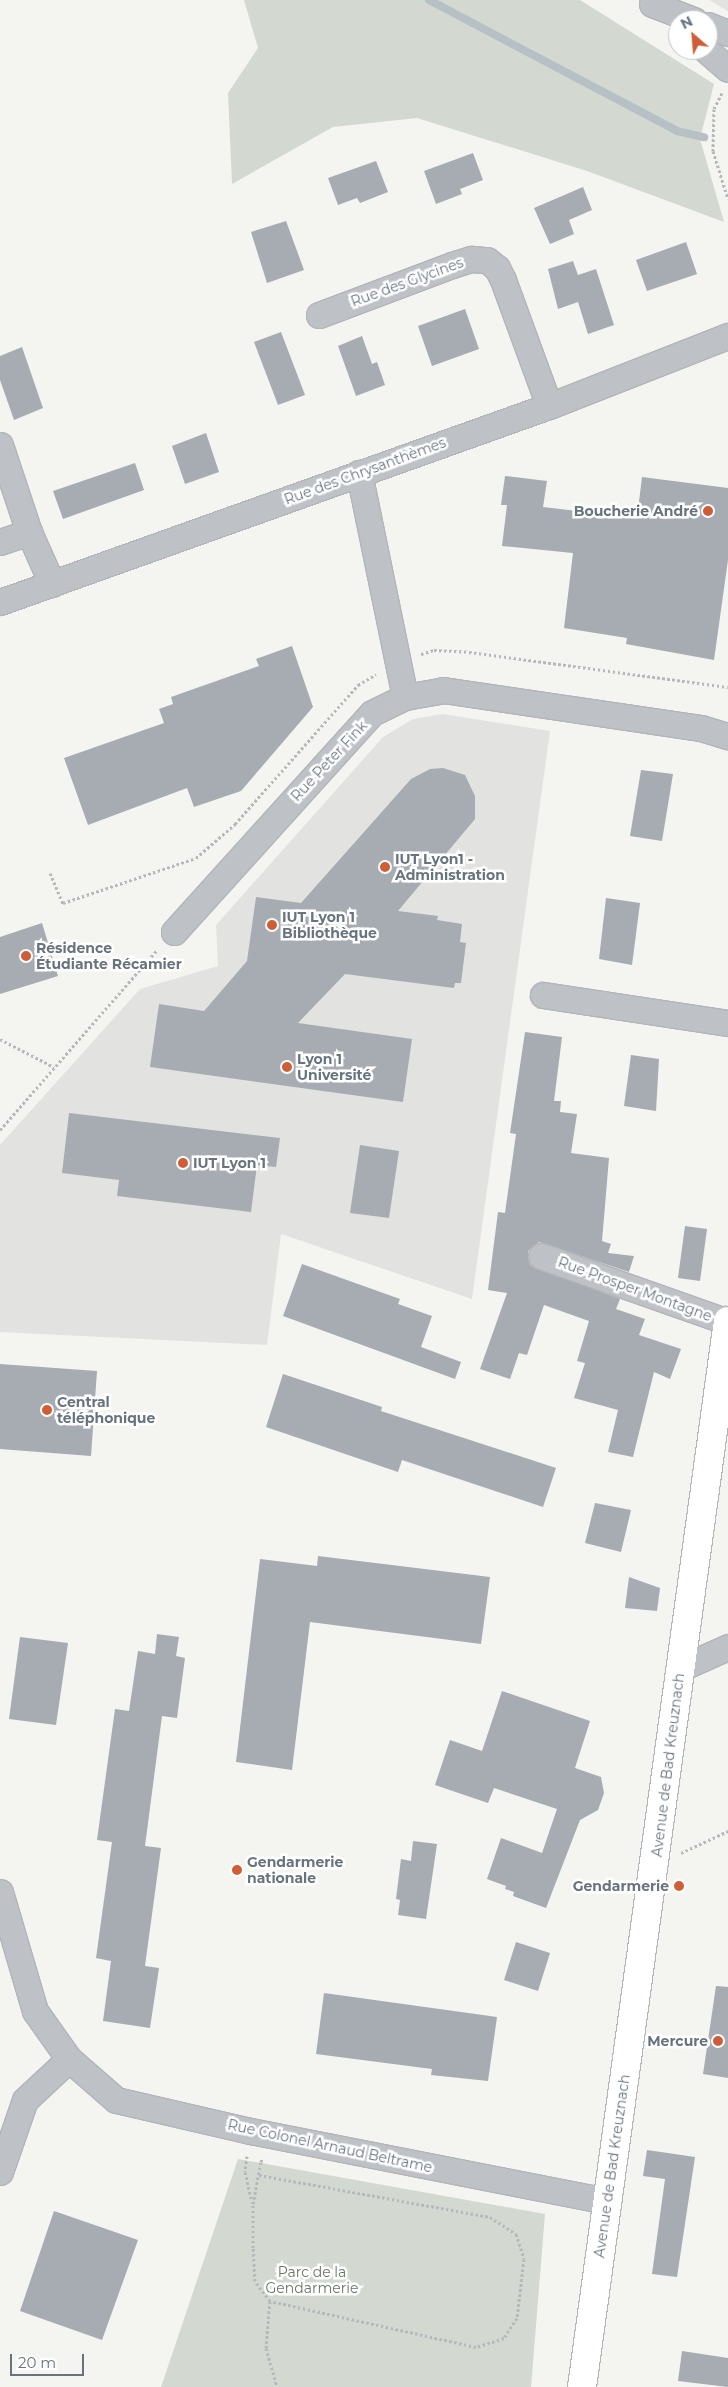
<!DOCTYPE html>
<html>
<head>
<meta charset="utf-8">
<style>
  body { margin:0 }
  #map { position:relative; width:728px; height:2387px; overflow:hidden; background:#f4f4f1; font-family:Montserrat,sans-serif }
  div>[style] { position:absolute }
  .built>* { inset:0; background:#e2e3e1 }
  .green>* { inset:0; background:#d3d9d1 }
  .stream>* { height:8px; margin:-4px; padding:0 4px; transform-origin:4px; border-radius:4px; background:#b7c0c5 }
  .building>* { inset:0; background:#a6acb1 }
  .path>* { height:3px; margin-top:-1.5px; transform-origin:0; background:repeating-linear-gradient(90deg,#b6b9bb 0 2.5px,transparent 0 5px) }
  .roads { filter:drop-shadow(1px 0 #b2b5b9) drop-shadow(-1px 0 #b2b5b9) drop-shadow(0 1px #b2b5b9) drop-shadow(0 -1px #b2b5b9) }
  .minor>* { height:25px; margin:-12.5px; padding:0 12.5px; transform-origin:12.5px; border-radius:12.5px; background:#bec1c5 }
  .major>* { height:28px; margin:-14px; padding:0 14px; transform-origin:14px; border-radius:14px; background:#fff }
  .dots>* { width:14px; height:14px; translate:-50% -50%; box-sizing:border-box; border:2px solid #fff; border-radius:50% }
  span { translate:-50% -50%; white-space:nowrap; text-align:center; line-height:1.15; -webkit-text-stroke:5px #fff; paint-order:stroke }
  .street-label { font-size:14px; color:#67737f }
  .poi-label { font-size:14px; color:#67737f; font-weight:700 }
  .right { translate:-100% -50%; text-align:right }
  .left { translate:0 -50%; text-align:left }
  .park-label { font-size:14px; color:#687765 }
  .north { position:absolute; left:668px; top:10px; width:50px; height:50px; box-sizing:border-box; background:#fff; border:1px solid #c2c7cc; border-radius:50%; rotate:333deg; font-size:14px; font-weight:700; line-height:20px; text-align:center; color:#67737f }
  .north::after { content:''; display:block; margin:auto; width:18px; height:22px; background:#cf5e36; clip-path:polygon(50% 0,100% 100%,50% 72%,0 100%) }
  .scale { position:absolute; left:10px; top:2354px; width:74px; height:22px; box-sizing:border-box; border:2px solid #67737f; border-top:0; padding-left:6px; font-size:15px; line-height:18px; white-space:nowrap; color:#67737f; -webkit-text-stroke:4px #fff; paint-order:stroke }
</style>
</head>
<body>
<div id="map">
  <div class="built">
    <div style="clip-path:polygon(709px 0,728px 0,728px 11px)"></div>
    <div style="clip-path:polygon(443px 714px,550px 731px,472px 1299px,281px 1234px,267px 1345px,0 1332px,0 1145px,140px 989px,218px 966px,216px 925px,383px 737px,413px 719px)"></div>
  </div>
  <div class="green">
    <div style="clip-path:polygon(244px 0,580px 0,714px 84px,700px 139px,724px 222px,587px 171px,417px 118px,333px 127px,232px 184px,228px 93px,258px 48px)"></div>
    <div style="clip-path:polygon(238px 2159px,545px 2214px,531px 2387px,161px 2387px)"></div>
  </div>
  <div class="stream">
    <div style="left:429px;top:0;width:280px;rotate:27.8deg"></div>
    <div style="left:677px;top:131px;width:28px;rotate:13deg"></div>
  </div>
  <div class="building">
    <div style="clip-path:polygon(473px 153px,483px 180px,460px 189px,462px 194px,436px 204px,424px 171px)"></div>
    <div style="clip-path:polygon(376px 161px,388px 192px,360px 203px,357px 198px,338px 205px,328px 178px)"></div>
    <div style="clip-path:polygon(583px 187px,592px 210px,569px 220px,574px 234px,550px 244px,534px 208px)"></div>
    <div style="clip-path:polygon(286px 221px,304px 270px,267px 283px,251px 232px)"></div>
    <div style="clip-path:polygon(686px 242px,697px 274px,647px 291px,636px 260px)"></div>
    <div style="clip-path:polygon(573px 261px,578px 275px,596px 269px,614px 325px,588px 334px,578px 302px,558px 309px,548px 269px)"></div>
    <div style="clip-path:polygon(465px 309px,479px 349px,432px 366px,418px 326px)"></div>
    <div style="clip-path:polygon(281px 332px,305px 395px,278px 405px,254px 342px)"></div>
    <div style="clip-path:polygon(362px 336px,372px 364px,377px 362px,385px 385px,356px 396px,338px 346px)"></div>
    <div style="clip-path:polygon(22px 347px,43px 408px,14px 420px,0 380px,0 356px)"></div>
    <div style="clip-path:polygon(206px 433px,219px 472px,185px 484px,172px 446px)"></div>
    <div style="clip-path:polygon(135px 463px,144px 490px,63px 519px,53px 491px)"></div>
    <div style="clip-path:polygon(505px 476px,547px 481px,543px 507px,637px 518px,642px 477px,728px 488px,728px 560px,714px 660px,626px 644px,627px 638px,564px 628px,573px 553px,502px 546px,507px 505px,501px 505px)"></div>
    <div style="clip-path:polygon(292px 646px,313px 707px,241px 791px,194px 807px,187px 788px,88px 825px,64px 758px,164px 723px,159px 709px,173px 704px,171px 697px,259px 666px,256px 659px)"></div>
    <div style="clip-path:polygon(443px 768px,465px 775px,475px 796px,475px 819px,398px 911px,438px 916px,437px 920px,462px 924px,460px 942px,466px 943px,461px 983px,455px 983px,454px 988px,345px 974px,298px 1023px,412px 1039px,403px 1102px,150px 1067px,159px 1004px,204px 1011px,247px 961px,256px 897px,301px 903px,411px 779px,430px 769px)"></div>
    <div style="clip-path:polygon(641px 770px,673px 774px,662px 841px,630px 836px)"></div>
    <div style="clip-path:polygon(606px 898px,640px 903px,632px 965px,599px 959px)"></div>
    <div style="clip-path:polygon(42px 923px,58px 976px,0 994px,0 937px)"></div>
    <div style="clip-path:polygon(525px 1032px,562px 1037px,554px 1101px,561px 1101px,560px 1112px,577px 1114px,571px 1153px,609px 1158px,602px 1241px,611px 1244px,608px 1253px,634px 1256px,629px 1272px,539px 1242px,528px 1251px,530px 1265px,620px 1299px,616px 1309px,645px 1319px,639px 1335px,681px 1349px,670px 1379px,654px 1372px,633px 1457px,608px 1452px,618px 1410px,574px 1398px,585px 1363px,577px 1361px,589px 1321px,544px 1305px,527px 1355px,519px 1353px,510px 1379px,480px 1369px,507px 1293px,488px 1290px,498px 1212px,505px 1213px,516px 1134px,510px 1133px)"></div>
    <div style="clip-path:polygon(631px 1055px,659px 1059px,656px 1111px,624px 1106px)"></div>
    <div style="clip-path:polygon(69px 1113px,280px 1138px,276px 1167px,257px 1165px,251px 1212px,117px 1196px,119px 1180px,62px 1173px)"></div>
    <div style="clip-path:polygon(360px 1145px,399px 1151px,389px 1218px,350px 1213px)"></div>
    <div style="clip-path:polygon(685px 1226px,707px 1229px,700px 1281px,678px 1278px)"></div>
    <div style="clip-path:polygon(302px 1264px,400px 1299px,398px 1304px,432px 1316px,421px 1347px,461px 1362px,455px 1379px,283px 1316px)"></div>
    <div style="clip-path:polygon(0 1364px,97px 1371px,91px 1456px,0 1449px)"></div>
    <div style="clip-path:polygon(283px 1374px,382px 1407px,381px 1411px,556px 1468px,543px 1507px,402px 1460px,398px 1472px,266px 1427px)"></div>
    <div style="clip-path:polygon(595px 1503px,631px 1510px,621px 1552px,585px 1543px)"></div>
    <div style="clip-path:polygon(318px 1556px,490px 1577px,481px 1644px,310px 1622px,292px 1770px,236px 1762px,260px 1559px,317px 1566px)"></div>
    <div style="clip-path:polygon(629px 1577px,660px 1588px,657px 1611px,625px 1608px)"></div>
    <div style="clip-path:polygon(157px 1634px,179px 1637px,176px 1656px,185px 1658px,177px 1718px,162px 1716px,145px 1846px,161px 1848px,145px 1966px,159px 1968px,150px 2028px,103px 2021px,111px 1961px,96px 1958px,112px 1842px,97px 1840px,115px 1709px,129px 1711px,138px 1651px,155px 1654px)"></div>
    <div style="clip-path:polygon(20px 1637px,68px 1643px,56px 1725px,9px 1719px)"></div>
    <div style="clip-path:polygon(502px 1691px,590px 1721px,575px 1768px,601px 1777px,604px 1793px,598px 1810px,580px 1820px,546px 1908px,513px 1896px,514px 1892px,505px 1889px,506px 1886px,487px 1879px,501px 1838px,542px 1853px,557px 1809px,494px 1788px,488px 1803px,435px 1785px,450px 1740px,482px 1751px)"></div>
    <div style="clip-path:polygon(413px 1841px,437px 1844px,426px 1919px,398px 1915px,400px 1900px,396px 1899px,401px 1859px,411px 1861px)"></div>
    <div style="clip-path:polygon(516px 1942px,550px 1953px,538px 1991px,504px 1980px)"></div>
    <div style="clip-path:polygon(716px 1986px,728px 1987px,728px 2078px,703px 2074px)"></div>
    <div style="clip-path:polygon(324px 1993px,497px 2017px,488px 2081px,431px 2075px,432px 2069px,316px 2054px)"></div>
    <div style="clip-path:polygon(647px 2150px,695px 2157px,677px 2277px,652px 2274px,665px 2179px,643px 2176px)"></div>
    <div style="clip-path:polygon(54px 2211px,138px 2240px,102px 2340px,20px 2311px)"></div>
    <div style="clip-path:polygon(682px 2351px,728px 2358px,728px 2387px,678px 2381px)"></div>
  </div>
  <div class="path">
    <div style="left:722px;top:93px;width:18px;rotate:117deg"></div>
    <div style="left:714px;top:109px;width:42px;rotate:91.4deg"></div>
    <div style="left:713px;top:151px;width:50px;rotate:72.6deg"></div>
    <div style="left:421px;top:654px;width:14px;rotate:-17deg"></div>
    <div style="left:434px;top:650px;width:35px;rotate:3deg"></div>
    <div style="left:469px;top:652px;width:261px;rotate:7.7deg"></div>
    <div style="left:50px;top:873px;width:33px;rotate:67deg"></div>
    <div style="left:63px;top:903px;width:140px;rotate:-18.7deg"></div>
    <div style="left:196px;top:858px;width:52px;rotate:-41.1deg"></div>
    <div style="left:235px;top:824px;width:186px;rotate:-48.5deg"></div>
    <div style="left:358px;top:685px;width:21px;rotate:-31deg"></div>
    <div style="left:0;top:1039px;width:61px;rotate:27.4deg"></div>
    <div style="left:0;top:1130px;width:240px;rotate:-48.9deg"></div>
    <div style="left:681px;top:1853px;width:52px;rotate:-25.1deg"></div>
    <div style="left:247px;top:2156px;width:16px;rotate:97deg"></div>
    <div style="left:245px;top:2172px;width:31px;rotate:77deg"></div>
    <div style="left:259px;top:2175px;width:235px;rotate:10.3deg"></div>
    <div style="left:490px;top:2217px;width:31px;rotate:33deg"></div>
    <div style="left:516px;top:2234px;width:26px;rotate:72deg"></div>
    <div style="left:524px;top:2259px;width:59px;rotate:96.8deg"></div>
    <div style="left:517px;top:2318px;width:24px;rotate:123deg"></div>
    <div style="left:504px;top:2338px;width:29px;rotate:162deg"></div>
    <div style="left:476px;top:2347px;width:211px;rotate:-167.4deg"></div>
    <div style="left:270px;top:2301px;width:25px;rotate:-127deg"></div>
    <div style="left:255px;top:2281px;width:33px;rotate:-93deg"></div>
    <div style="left:253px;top:2248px;width:44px;rotate:-90deg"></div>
    <div style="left:253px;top:2204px;width:43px;rotate:-79.2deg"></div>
    <div style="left:261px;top:2162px;width:3px;rotate:-72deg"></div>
    <div style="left:270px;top:2301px;width:47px;rotate:94.9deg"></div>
    <div style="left:266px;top:2348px;width:41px;rotate:74.2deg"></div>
  </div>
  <div class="roads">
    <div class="minor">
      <div style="left:652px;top:4px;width:45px;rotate:20.9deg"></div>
      <div style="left:708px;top:25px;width:22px;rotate:22deg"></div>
      <div style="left:706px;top:50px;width:29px;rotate:41deg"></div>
      <div style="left:319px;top:315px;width:142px;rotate:-20.6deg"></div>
      <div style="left:452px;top:265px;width:20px;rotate:-18deg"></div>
      <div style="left:471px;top:259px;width:16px;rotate:4deg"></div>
      <div style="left:487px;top:260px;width:13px;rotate:39deg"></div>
      <div style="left:497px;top:268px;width:13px;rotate:63deg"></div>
      <div style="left:503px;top:280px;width:134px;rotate:69.9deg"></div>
      <div style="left:0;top:445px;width:92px;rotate:71.6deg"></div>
      <div style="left:359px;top:473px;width:229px;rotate:78.4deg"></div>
      <div style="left:0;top:542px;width:31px;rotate:-19deg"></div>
      <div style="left:29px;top:532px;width:57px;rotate:66.1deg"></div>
      <div style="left:0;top:602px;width:583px;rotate:-19.65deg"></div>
      <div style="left:549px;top:406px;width:192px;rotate:-21.4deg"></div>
      <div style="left:174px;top:932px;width:295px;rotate:-47.9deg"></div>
      <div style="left:372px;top:713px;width:37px;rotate:-26deg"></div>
      <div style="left:405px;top:697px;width:39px;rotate:-10deg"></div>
      <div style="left:443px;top:690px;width:261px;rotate:8.4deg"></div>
      <div style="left:701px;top:728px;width:28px;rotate:17deg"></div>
      <div style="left:543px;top:995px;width:187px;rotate:8.6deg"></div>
      <div style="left:541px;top:1256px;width:198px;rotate:19.4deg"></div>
      <div style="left:681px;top:1668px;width:51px;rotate:-24.1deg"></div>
      <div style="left:0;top:1892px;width:124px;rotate:73.6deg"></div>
      <div style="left:35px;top:2011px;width:59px;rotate:54.7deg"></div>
      <div style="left:69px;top:2059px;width:62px;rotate:41.1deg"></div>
      <div style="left:116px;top:2100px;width:138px;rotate:13deg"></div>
      <div style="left:250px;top:2131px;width:364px;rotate:11.1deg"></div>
      <div style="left:0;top:2172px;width:76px;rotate:-70.9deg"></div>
      <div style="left:25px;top:2100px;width:60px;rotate:-43deg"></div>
    </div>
    <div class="major">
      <div style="left:582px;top:2387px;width:1076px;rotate:-82.2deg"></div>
    </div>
  </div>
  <div class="dots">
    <div style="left:708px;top:511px;background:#cf5e36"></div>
    <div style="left:385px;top:867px;background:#cf5e36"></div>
    <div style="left:272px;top:925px;background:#cf5e36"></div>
    <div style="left:26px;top:956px;background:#cf5e36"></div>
    <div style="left:287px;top:1067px;background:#cf5e36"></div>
    <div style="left:183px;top:1163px;background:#cf5e36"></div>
    <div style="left:47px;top:1410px;background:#cf5e36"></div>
    <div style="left:237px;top:1870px;background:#cf5e36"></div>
    <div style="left:679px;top:1886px;background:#cf5e36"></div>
    <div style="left:718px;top:2041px;background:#cf5e36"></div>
  </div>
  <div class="street-label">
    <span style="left:407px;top:282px;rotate:-20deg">Rue des Glycines</span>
    <span style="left:365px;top:471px;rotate:-20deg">Rue des Chrysanthèmes</span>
    <span style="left:329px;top:761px;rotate:-47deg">Rue Peter Fink</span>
    <span style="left:635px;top:1289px;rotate:20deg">Rue Prosper Montagne</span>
    <span style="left:668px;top:1765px;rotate:-83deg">Avenue de Bad Kreuznach</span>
    <span style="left:330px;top:2146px;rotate:12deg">Rue Colonel Arnaud Beltrame</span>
    <span style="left:612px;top:2166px;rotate:-82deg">Avenue de Bad Kreuznach</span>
  </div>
  <div class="poi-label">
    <span class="right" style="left:698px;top:511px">Boucherie André</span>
    <span class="left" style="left:395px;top:867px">IUT Lyon1 -<br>Administration</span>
    <span class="left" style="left:282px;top:925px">IUT Lyon 1<br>Bibliothèque</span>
    <span class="left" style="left:36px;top:956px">Résidence<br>Étudiante Récamier</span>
    <span class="left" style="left:297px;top:1067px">Lyon 1<br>Université</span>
    <span class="left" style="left:193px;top:1163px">IUT Lyon 1</span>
    <span class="left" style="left:57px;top:1410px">Central<br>téléphonique</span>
    <span class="left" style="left:247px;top:1870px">Gendarmerie<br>nationale</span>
    <span class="right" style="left:669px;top:1886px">Gendarmerie</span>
    <span class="right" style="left:708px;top:2041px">Mercure</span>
  </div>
  <div class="park-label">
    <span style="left:312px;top:2280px">Parc de la<br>Gendarmerie</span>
  </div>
  <div class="north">N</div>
  <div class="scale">20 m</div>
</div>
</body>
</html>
